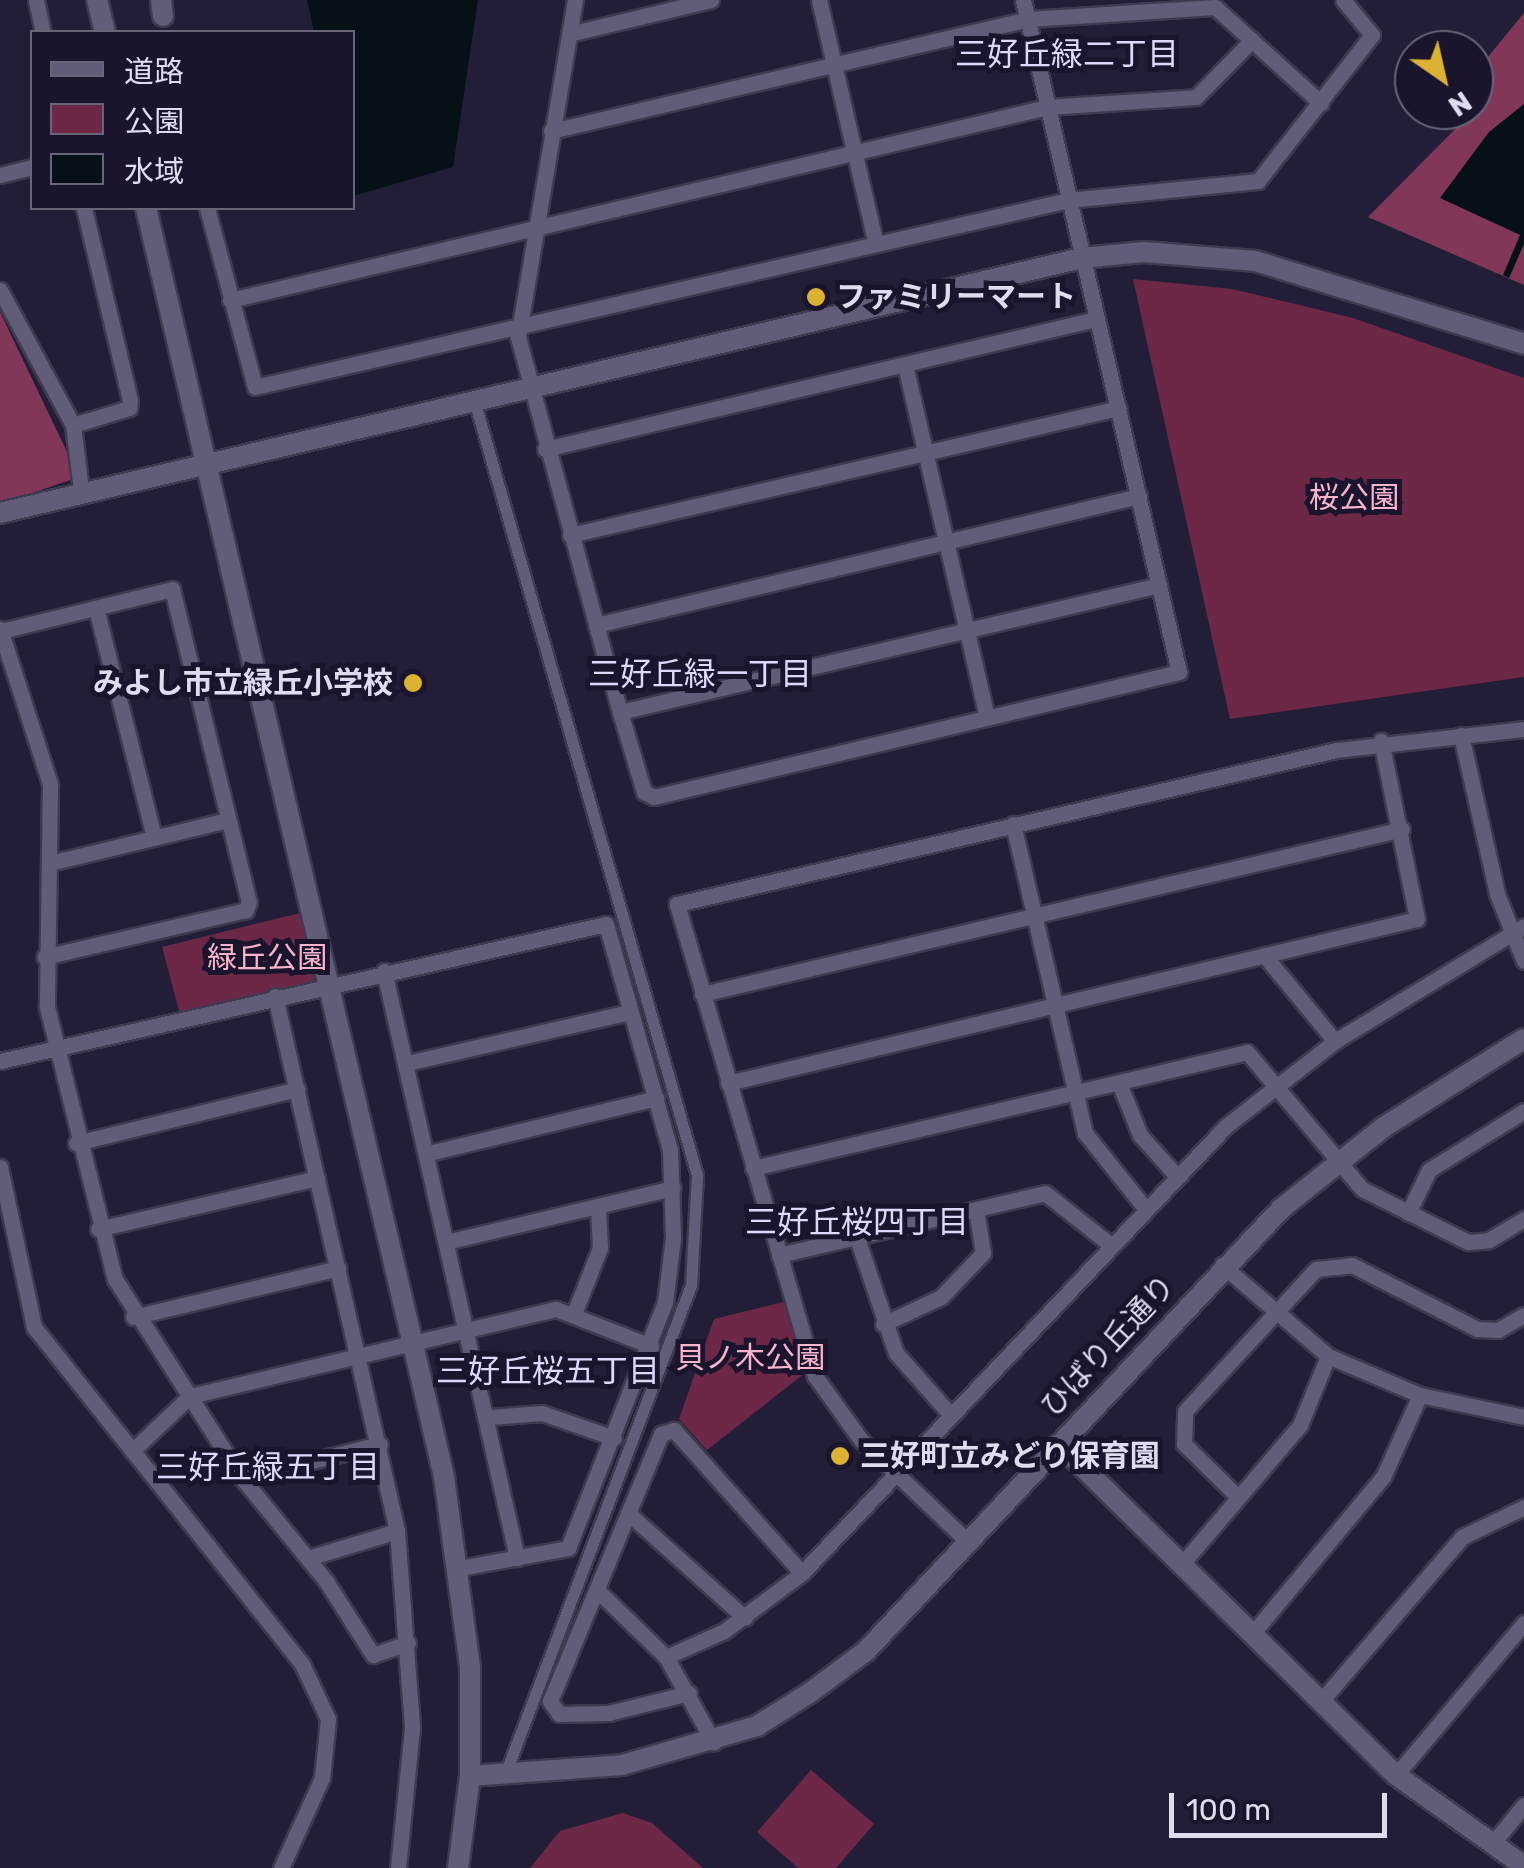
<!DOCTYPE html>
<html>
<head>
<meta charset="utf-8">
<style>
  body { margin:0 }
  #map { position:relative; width:1524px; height:1868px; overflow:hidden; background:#231e37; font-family:Rubik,"Noto Sans JP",sans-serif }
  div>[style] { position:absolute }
  .green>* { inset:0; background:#6e2847 }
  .forest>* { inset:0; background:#833758 }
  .water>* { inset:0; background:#051117 }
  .roads { filter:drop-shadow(2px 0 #3f3a4f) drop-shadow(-2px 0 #3f3a4f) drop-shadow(0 2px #3f3a4f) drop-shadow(0 -2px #3f3a4f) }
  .pedestrian>* { height:11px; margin:-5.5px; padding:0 5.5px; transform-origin:5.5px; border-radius:5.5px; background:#615c78 }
  .minor>* { height:15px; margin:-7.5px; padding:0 7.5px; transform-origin:7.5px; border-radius:7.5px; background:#615c78 }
  .tertiary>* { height:20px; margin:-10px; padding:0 10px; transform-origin:10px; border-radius:10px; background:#615c78 }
  .dots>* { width:28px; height:28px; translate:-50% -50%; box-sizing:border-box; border:5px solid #1a152c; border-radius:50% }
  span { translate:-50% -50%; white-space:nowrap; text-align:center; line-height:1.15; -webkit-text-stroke:10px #1a152c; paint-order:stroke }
  .poi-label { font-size:30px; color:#dedced; font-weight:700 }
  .left { translate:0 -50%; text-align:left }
  .right { translate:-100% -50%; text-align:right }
  .park-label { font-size:30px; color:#f8b4cd }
  .street-label { font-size:30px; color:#dedced }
  .neighbourhood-label { font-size:32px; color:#ddd9fa }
  .legend { position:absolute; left:30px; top:30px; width:325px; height:180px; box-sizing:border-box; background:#1a152c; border:2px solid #686579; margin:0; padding:12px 18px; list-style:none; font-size:30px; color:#dedced }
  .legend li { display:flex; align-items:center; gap:20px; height:50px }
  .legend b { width:50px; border:2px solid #686579 }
  .north { position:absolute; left:1394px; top:30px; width:100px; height:100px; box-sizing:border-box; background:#1a152c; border:2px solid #686579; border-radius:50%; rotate:146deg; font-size:28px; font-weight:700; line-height:40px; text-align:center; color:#dedced }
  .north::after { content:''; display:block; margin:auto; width:35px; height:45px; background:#dcb233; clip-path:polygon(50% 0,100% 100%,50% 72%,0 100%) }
  .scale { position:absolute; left:1169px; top:1793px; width:218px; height:45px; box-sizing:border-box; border:5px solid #dedced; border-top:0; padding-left:12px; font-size:30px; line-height:35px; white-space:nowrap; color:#dedced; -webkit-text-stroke:8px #1a152c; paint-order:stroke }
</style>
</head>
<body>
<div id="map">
  <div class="green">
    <div style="clip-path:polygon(1133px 279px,1232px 289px,1353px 318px,1524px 378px,1524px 677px,1230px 719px)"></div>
    <div style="clip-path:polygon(304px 912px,322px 982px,180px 1014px,162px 947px)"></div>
    <div style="clip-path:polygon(791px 1300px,809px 1370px,707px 1450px,679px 1419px,714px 1319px)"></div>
    <div style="clip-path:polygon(811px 1770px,874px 1824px,836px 1868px,798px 1868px,757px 1832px)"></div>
    <div style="clip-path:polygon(623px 1813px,652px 1823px,703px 1868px,530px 1868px,560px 1831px)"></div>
  </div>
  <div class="forest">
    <div style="clip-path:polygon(1524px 13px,1524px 285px,1368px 217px,1474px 110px,1474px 74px)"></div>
    <div style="clip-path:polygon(0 312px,79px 477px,0 504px)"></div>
  </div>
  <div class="water">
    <div style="clip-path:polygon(307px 0,478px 0,453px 167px,353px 196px,352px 32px,314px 32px)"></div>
    <div style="clip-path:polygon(1524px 104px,1524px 244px,1509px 278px,1503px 275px,1520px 235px,1440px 198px,1489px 132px)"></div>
  </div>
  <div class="roads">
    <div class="pedestrian">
      <div style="left:474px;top:400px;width:806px;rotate:73.95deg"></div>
      <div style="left:697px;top:1175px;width:110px;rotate:93.1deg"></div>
      <div style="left:691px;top:1285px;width:518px;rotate:110.82deg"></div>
    </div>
    <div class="minor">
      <div style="left:36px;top:0;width:33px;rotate:78deg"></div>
      <div style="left:575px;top:0;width:342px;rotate:99.6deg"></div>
      <div style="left:518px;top:337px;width:389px;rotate:74.8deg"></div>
      <div style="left:620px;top:712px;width:84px;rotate:73.3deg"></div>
      <div style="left:644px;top:792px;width:11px;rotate:27deg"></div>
      <div style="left:654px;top:797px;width:540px;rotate:-13.39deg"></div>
      <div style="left:1179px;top:672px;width:690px;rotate:-103.07deg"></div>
      <div style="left:819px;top:0;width:247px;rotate:76.9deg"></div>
      <div style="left:569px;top:34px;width:146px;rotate:-13.5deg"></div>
      <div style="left:551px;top:131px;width:490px;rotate:-13.2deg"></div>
      <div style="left:1028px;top:19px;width:187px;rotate:-3.7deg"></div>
      <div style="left:1215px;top:7px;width:143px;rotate:42.2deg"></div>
      <div style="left:0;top:175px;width:33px;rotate:-14deg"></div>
      <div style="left:207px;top:208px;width:185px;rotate:75deg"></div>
      <div style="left:255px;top:387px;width:834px;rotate:-12.95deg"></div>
      <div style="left:1068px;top:200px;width:191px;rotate:-5.7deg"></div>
      <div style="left:1258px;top:181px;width:185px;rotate:-52deg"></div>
      <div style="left:1372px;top:35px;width:45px;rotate:-129.6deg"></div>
      <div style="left:0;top:290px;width:153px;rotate:61.6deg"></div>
      <div style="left:73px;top:425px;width:65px;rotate:83deg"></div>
      <div style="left:230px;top:300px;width:839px;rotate:-13.29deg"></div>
      <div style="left:1047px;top:107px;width:149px;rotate:-3.8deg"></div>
      <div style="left:1196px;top:97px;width:80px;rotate:-45.5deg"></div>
      <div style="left:905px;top:365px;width:362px;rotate:76.9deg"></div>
      <div style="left:73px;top:425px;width:59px;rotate:-16.9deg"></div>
      <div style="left:129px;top:408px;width:8px;rotate:-83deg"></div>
      <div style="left:130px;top:400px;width:197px;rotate:-103.5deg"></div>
      <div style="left:545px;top:449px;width:566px;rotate:-13.28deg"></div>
      <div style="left:570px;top:535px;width:563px;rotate:-13.03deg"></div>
      <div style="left:96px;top:608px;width:237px;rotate:75.8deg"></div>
      <div style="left:596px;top:625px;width:558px;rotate:-13.36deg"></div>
      <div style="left:0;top:629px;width:163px;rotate:72.1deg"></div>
      <div style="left:50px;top:784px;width:223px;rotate:90.8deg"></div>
      <div style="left:47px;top:1007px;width:280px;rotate:76deg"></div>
      <div style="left:115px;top:1279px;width:236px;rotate:57.5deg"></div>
      <div style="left:242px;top:1478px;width:133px;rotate:50.8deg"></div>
      <div style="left:326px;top:1581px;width:88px;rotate:57.6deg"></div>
      <div style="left:373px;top:1655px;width:37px;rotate:-19deg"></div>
      <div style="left:1px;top:631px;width:176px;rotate:-13.8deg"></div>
      <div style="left:172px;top:589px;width:322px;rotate:76.2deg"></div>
      <div style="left:249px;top:902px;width:9px;rotate:111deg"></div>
      <div style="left:246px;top:910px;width:207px;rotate:166.9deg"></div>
      <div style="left:620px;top:712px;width:554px;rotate:-13.26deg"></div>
      <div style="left:1461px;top:735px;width:163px;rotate:77.2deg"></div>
      <div style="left:1497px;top:894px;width:72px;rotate:68.1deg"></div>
      <div style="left:1013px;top:824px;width:317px;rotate:76.9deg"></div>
      <div style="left:1085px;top:1133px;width:95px;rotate:51.4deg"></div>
      <div style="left:54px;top:862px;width:179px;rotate:-13.6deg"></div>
      <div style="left:1264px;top:955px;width:112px;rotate:50.5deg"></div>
      <div style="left:384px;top:971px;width:602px;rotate:77.23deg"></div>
      <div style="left:702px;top:994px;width:719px;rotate:-13.26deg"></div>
      <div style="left:275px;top:996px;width:549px;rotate:77.15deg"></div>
      <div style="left:397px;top:1531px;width:198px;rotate:85.6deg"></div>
      <div style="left:412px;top:1728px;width:141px;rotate:95.7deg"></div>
      <div style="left:0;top:1061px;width:621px;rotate:-12.74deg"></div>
      <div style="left:606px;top:924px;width:235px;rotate:74.2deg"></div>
      <div style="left:670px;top:1150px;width:88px;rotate:88deg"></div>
      <div style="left:673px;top:1238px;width:64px;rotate:97.1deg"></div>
      <div style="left:665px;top:1302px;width:264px;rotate:111.5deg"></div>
      <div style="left:568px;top:1548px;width:110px;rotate:169.5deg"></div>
      <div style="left:407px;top:1063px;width:229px;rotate:-12.9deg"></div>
      <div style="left:728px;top:1083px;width:708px;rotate:-13.39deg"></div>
      <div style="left:1417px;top:919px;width:182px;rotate:-101.4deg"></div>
      <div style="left:1119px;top:1083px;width:56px;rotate:68deg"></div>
      <div style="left:1140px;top:1135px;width:51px;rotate:48.2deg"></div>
      <div style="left:76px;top:1143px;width:228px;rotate:-13.7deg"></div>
      <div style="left:429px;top:1153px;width:234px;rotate:-13.6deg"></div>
      <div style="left:0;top:1167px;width:164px;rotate:78deg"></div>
      <div style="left:34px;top:1327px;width:431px;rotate:51.5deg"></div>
      <div style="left:302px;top:1664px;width:61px;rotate:64.7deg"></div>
      <div style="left:328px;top:1719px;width:59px;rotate:95.8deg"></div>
      <div style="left:322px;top:1778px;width:99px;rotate:114.5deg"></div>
      <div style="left:753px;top:1168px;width:507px;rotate:-13.21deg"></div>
      <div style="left:1247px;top:1052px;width:179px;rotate:50deg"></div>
      <div style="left:1362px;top:1189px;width:119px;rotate:26.6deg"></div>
      <div style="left:1468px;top:1242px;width:21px;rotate:-5deg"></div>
      <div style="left:1489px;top:1240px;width:41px;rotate:-31deg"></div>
      <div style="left:1408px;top:1213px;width:48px;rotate:-64deg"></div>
      <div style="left:1429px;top:1170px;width:112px;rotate:-31.8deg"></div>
      <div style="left:98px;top:1229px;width:225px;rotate:-13.1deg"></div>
      <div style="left:857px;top:1238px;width:121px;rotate:71.3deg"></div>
      <div style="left:896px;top:1353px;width:81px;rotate:48.5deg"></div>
      <div style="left:450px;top:1241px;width:229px;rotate:-13.4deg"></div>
      <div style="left:779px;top:1255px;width:273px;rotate:-13.1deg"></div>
      <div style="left:1045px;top:1193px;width:80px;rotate:38.4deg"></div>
      <div style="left:1222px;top:1265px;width:140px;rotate:40.6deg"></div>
      <div style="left:1328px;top:1356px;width:100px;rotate:23deg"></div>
      <div style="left:1420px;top:1395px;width:106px;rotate:11.9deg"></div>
      <div style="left:575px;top:1311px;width:68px;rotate:-68.4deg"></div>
      <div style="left:600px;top:1248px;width:42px;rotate:-92.7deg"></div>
      <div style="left:133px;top:1317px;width:211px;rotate:-13.4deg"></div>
      <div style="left:883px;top:1324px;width:64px;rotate:-25deg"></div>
      <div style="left:941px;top:1297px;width:61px;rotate:-46.3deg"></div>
      <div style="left:983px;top:1253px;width:44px;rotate:-99.2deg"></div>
      <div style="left:490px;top:1417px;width:52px;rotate:-4.4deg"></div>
      <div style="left:542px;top:1413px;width:76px;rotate:19.1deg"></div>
      <div style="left:132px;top:1451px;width:80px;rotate:-43.5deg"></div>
      <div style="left:190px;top:1396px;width:376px;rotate:-13.4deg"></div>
      <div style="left:556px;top:1309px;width:102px;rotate:21.3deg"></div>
      <div style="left:242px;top:1478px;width:142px;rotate:-13.8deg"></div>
      <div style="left:1238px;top:1497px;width:76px;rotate:-135.5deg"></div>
      <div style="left:1184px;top:1444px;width:33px;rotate:-88deg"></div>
      <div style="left:1185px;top:1411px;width:193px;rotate:-47.3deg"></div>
      <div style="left:1316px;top:1269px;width:36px;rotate:-6deg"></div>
      <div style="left:1352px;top:1265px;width:140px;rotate:27.1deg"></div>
      <div style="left:1477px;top:1329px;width:21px;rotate:3deg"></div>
      <div style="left:1498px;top:1330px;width:30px;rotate:-30deg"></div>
      <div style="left:628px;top:1513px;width:157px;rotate:41.9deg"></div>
      <div style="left:966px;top:1540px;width:145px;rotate:-136.4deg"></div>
      <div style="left:861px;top:1440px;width:79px;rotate:-125.7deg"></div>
      <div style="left:815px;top:1376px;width:492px;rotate:-106.3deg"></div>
      <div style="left:677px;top:904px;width:677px;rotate:-13.15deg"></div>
      <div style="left:1336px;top:750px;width:189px;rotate:-6.4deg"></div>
      <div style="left:308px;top:1558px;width:93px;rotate:-16.9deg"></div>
      <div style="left:1181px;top:1565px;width:184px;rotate:-49.6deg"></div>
      <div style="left:1300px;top:1425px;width:74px;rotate:-67.9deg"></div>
      <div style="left:597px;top:1590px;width:96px;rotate:44.2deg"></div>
      <div style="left:666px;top:1657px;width:98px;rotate:60.8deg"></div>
      <div style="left:1252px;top:1634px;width:204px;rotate:-50.2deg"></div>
      <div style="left:1383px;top:1477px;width:90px;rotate:-65.7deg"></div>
      <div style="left:666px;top:1657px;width:64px;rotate:-24.1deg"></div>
      <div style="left:724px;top:1631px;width:97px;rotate:-36.6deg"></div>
      <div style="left:802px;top:1573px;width:616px;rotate:-46.51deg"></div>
      <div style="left:1226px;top:1126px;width:138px;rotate:-37.9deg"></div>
      <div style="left:1335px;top:1041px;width:221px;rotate:-31.3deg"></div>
      <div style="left:689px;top:1693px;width:82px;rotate:166deg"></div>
      <div style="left:609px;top:1713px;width:50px;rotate:178.9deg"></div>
      <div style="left:559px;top:1714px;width:16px;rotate:-125deg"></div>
      <div style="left:550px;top:1701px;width:289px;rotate:-67.4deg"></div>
      <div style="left:661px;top:1434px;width:14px;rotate:-17deg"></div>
      <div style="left:674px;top:1430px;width:192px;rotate:48.2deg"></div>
      <div style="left:1321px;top:1701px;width:216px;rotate:-49.3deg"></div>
      <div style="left:1462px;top:1537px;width:69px;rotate:-25.8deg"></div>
      <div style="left:1396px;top:1775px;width:199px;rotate:-49.9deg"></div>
      <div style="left:1493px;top:1843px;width:49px;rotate:-50.8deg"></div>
    </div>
    <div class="tertiary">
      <div style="left:97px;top:0;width:33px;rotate:76deg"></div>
      <div style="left:161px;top:0;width:16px;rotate:83deg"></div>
      <div style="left:146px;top:208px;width:1304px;rotate:76.78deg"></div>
      <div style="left:444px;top:1477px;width:193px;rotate:82.2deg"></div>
      <div style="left:470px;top:1668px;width:108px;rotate:90deg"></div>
      <div style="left:470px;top:1776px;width:93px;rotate:97.4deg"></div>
      <div style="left:0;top:513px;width:1112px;rotate:-13.26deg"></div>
      <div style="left:1082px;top:258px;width:62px;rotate:-5.5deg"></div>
      <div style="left:1144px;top:252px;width:111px;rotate:4.6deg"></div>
      <div style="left:1255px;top:261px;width:282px;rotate:17.1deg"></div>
      <div style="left:1059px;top:1444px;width:472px;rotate:44.5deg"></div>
      <div style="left:1396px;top:1775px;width:157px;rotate:35.4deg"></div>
      <div style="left:470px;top:1776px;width:152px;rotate:-4.1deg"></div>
      <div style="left:622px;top:1765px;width:141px;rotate:-16.1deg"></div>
      <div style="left:757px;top:1726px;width:64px;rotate:-32.2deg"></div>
      <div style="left:811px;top:1692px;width:69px;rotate:-36.7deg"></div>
      <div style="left:866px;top:1651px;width:608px;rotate:-46.8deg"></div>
      <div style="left:1282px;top:1208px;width:130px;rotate:-38.5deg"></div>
      <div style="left:1384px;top:1127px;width:165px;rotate:-32.2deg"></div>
    </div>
  </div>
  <div class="dots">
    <div style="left:816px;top:297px;background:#dcb233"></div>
    <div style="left:413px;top:683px;background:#dcb233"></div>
    <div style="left:840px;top:1456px;background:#dcb233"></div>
  </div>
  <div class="poi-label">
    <span class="left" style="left:836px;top:297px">ファミリーマート</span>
    <span class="right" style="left:393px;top:683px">みよし市立緑丘小学校</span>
    <span class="left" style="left:860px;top:1456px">三好町立みどり保育園</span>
  </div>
  <div class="park-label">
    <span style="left:1354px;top:498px">桜公園</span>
    <span style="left:267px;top:958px">緑丘公園</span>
    <span style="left:750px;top:1358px">貝ノ木公園</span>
  </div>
  <div class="street-label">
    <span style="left:1108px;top:1346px;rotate:-47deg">ひばり丘通り</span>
  </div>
  <div class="neighbourhood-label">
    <span style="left:1067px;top:54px">三好丘緑二丁目</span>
    <span style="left:700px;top:674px">三好丘緑一丁目</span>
    <span style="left:857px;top:1222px">三好丘桜四丁目</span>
    <span style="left:548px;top:1371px">三好丘桜五丁目</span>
    <span style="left:268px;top:1467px">三好丘緑五丁目</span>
  </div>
  <ul class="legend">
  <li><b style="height:12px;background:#615c78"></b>道路</li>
  <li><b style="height:28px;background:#6e2847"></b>公園</li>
  <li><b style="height:28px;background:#051117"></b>水域</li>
  </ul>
  <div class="north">N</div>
  <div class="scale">100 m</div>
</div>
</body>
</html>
